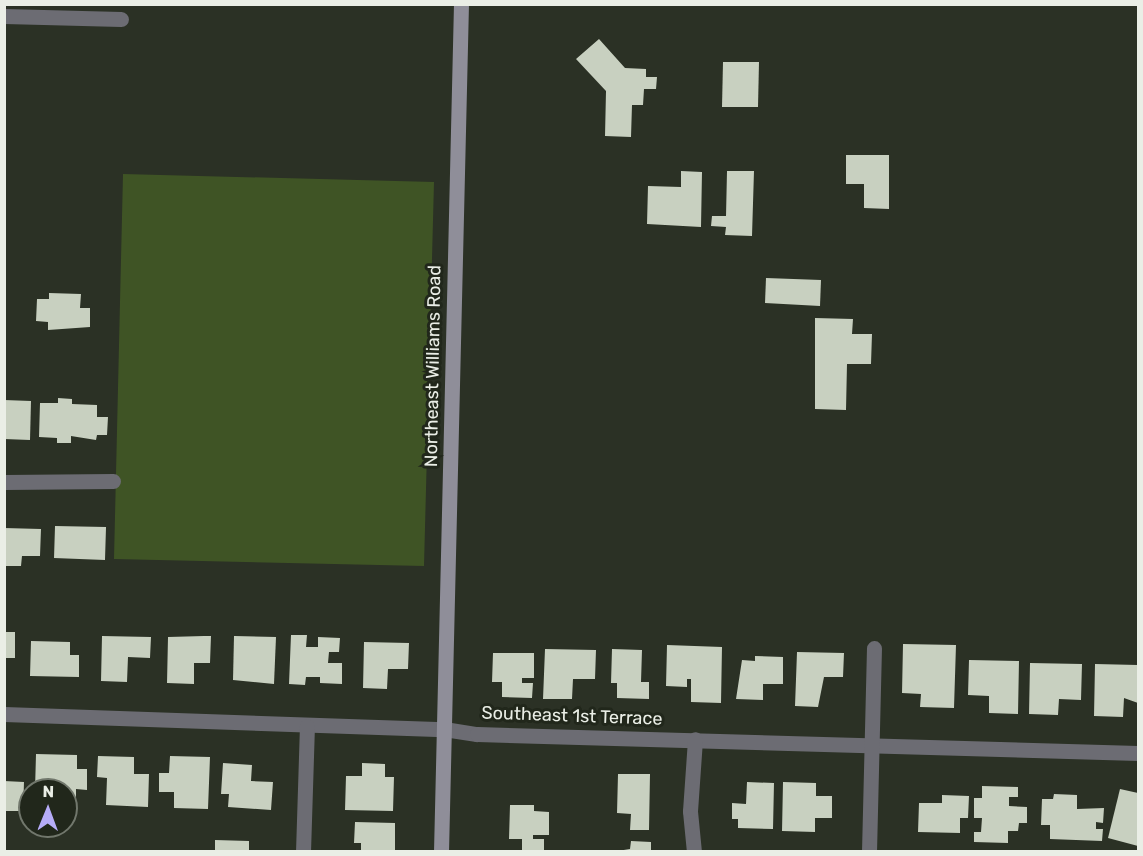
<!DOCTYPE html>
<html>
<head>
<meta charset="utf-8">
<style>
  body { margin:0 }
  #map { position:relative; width:1143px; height:856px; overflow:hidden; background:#2b3125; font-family:Rubik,sans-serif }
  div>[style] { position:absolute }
  .green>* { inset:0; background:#3f5425 }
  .building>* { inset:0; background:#c8d0c0 }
  .street>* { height:15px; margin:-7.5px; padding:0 7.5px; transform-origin:7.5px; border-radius:7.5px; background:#6c6c73 }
  .secondary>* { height:15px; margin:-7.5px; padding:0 7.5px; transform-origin:7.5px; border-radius:7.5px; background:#8f8e99 }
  span { translate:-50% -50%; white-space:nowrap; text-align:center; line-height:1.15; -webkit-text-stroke:6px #21271b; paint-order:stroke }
  .street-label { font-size:18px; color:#eaeee6 }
  .frame { position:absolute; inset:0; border:6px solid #eaeee6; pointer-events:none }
  .north { position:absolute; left:18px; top:778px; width:60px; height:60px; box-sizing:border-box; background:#21271b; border:2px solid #71776c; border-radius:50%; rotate:1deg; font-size:16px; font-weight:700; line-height:24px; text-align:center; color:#eaeee6 }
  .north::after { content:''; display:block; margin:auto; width:21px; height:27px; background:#b6acf8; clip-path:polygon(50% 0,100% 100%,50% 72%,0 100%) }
</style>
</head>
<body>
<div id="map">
  <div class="green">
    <div style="clip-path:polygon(123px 174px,434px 182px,424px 566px,114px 559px)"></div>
  </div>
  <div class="building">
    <div style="clip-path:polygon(599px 39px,625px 68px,646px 69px,646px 77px,657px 77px,656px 89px,644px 89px,643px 105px,632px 105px,631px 137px,605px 136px,606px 91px,576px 59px)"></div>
    <div style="clip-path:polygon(723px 62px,759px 62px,758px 107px,722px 107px)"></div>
    <div style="clip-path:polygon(846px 155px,889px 155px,889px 209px,864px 208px,864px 184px,846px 184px)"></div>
    <div style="clip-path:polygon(681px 171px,702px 172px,701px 227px,647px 224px,648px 186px,681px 187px)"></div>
    <div style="clip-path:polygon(727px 171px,754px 171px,752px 236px,725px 235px,726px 227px,711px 226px,712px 216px,726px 216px)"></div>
    <div style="clip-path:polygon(766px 278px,821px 280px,820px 306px,765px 303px)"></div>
    <div style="clip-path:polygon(49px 293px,81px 294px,80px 308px,90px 308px,90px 327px,48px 330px,48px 322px,36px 321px,37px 299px,49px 299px)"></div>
    <div style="clip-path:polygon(815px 318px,853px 319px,852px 334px,872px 334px,871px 364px,847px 364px,846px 410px,815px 409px)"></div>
    <div style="clip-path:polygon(58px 398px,72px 399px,72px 404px,97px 405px,97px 417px,108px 417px,107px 435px,97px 435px,96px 440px,71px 436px,71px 443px,57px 443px,57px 438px,39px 437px,40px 403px,58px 403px)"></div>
    <div style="clip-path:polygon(4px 400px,31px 401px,30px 440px,4px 439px)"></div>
    <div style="clip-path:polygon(55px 526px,106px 527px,105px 560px,54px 558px)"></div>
    <div style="clip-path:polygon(4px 528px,41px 529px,40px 556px,22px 556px,21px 566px,4px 566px)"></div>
    <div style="clip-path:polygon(4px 632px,15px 632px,15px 658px,4px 658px)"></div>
    <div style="clip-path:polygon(291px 635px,307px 635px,306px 647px,318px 647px,318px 637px,340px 638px,339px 652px,329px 652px,328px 663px,342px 663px,342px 684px,320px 683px,320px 677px,306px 677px,305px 685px,289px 684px)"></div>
    <div style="clip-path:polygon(102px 636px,151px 637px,150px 658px,128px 657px,127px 682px,101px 681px)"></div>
    <div style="clip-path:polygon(204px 636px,211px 636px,210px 663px,194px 663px,194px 684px,167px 683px,168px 637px)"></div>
    <div style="clip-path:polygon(234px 636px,276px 637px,274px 684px,233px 680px)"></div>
    <div style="clip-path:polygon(31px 641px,70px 642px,70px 655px,79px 655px,79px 677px,30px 676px)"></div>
    <div style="clip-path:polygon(364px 642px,409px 643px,408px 669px,388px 669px,387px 689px,363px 688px)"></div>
    <div style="clip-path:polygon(903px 644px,956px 645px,954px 708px,920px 707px,921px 694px,902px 693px)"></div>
    <div style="clip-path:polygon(667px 645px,722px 647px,721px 703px,691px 702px,691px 679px,687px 679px,687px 687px,666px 686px)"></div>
    <div style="clip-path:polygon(545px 649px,596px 650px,595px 679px,573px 679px,572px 699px,543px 699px)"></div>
    <div style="clip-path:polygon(612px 649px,642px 650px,641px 682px,649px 682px,649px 699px,617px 698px,617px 683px,611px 683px)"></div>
    <div style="clip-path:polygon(797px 652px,844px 653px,843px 677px,824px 677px,818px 707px,795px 706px)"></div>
    <div style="clip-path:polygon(493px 653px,534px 653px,534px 678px,522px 678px,522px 683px,533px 683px,532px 698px,502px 697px,502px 682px,492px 682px)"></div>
    <div style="clip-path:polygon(755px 656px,783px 657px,783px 684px,763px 684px,763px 700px,736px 699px,742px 660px,755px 661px)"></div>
    <div style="clip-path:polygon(969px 660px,1019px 661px,1018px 714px,989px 713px,989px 696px,968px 695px)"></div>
    <div style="clip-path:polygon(1030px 663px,1082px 664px,1081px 700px,1059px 699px,1058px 715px,1029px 714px)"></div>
    <div style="clip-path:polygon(1095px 664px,1138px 665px,1138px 703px,1124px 698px,1123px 717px,1094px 716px)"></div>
    <div style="clip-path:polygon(36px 754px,77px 755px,77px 769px,87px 769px,87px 790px,76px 789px,76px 805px,66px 804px,66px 790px,35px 790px)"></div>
    <div style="clip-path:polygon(98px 756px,134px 757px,134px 774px,149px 774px,148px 807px,106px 805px,107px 778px,97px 777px)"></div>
    <div style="clip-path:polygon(170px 756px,210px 757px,208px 809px,174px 808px,174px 792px,159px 792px,159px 773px,169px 773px)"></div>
    <div style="clip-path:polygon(223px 763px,252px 765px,251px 781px,273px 782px,271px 810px,228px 807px,229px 794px,221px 794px)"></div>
    <div style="clip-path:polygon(362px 763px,385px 764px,385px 777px,394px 777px,393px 811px,345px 810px,346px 776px,362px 776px)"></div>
    <div style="clip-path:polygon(618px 774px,650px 774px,649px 830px,630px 830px,631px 814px,617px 813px)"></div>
    <div style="clip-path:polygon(4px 781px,24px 782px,23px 811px,4px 811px)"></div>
    <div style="clip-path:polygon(747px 782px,774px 783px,773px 829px,738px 828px,738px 819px,732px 819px,732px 803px,746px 804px)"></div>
    <div style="clip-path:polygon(783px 782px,816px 783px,816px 796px,832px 796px,832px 818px,815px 818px,815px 832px,782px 831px)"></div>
    <div style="clip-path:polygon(982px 786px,1018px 787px,1018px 797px,1009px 797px,1009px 806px,1027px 807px,1027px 823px,1019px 823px,1018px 831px,1008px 831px,1008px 843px,974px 842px,974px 832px,981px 832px,982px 818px,974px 818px,974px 798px,982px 798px)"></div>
    <div style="clip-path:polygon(1120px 789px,1138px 793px,1138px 846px,1108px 838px)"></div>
    <div style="clip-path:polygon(1054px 794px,1077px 795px,1077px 809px,1104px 808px,1103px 823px,1096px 822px,1096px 829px,1103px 829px,1102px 841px,1050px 839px,1050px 825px,1041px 825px,1042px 799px,1053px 799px)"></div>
    <div style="clip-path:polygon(942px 795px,969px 796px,968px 818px,960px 818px,960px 833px,918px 832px,919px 803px,942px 803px)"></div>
    <div style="clip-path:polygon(510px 805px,534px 805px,534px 811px,549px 812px,549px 835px,533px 835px,533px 839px,544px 839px,544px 852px,522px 852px,522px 839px,509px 839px)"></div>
    <div style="clip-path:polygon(355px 822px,395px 823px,395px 852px,361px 852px,361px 843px,354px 843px)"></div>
    <div style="clip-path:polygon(215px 840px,249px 841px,249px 852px,215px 852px)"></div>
    <div style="clip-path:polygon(631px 841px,651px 842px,651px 852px,611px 852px,630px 849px)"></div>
  </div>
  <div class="street">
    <div style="left:4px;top:16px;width:117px;rotate:1.5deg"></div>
    <div style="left:4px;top:482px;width:109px;rotate:-0.5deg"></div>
    <div style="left:4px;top:714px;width:440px;rotate:2deg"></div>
    <div style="left:444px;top:729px;width:33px;rotate:9deg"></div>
    <div style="left:477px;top:734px;width:661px;rotate:1.65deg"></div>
    <div style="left:303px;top:852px;width:126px;rotate:-88.2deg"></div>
    <div style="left:694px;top:852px;width:41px;rotate:-95.6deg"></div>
    <div style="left:690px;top:811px;width:72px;rotate:-86deg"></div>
    <div style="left:869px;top:852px;width:204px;rotate:-88.6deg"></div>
  </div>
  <div class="secondary">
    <div style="left:441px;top:852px;width:848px;rotate:-88.65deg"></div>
  </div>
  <div class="street-label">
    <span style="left:433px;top:366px;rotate:-89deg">Northeast Williams Road</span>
    <span style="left:572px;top:716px;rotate:2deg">Southeast 1st Terrace</span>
  </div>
  <div class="frame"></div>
  <div class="north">N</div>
</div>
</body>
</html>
